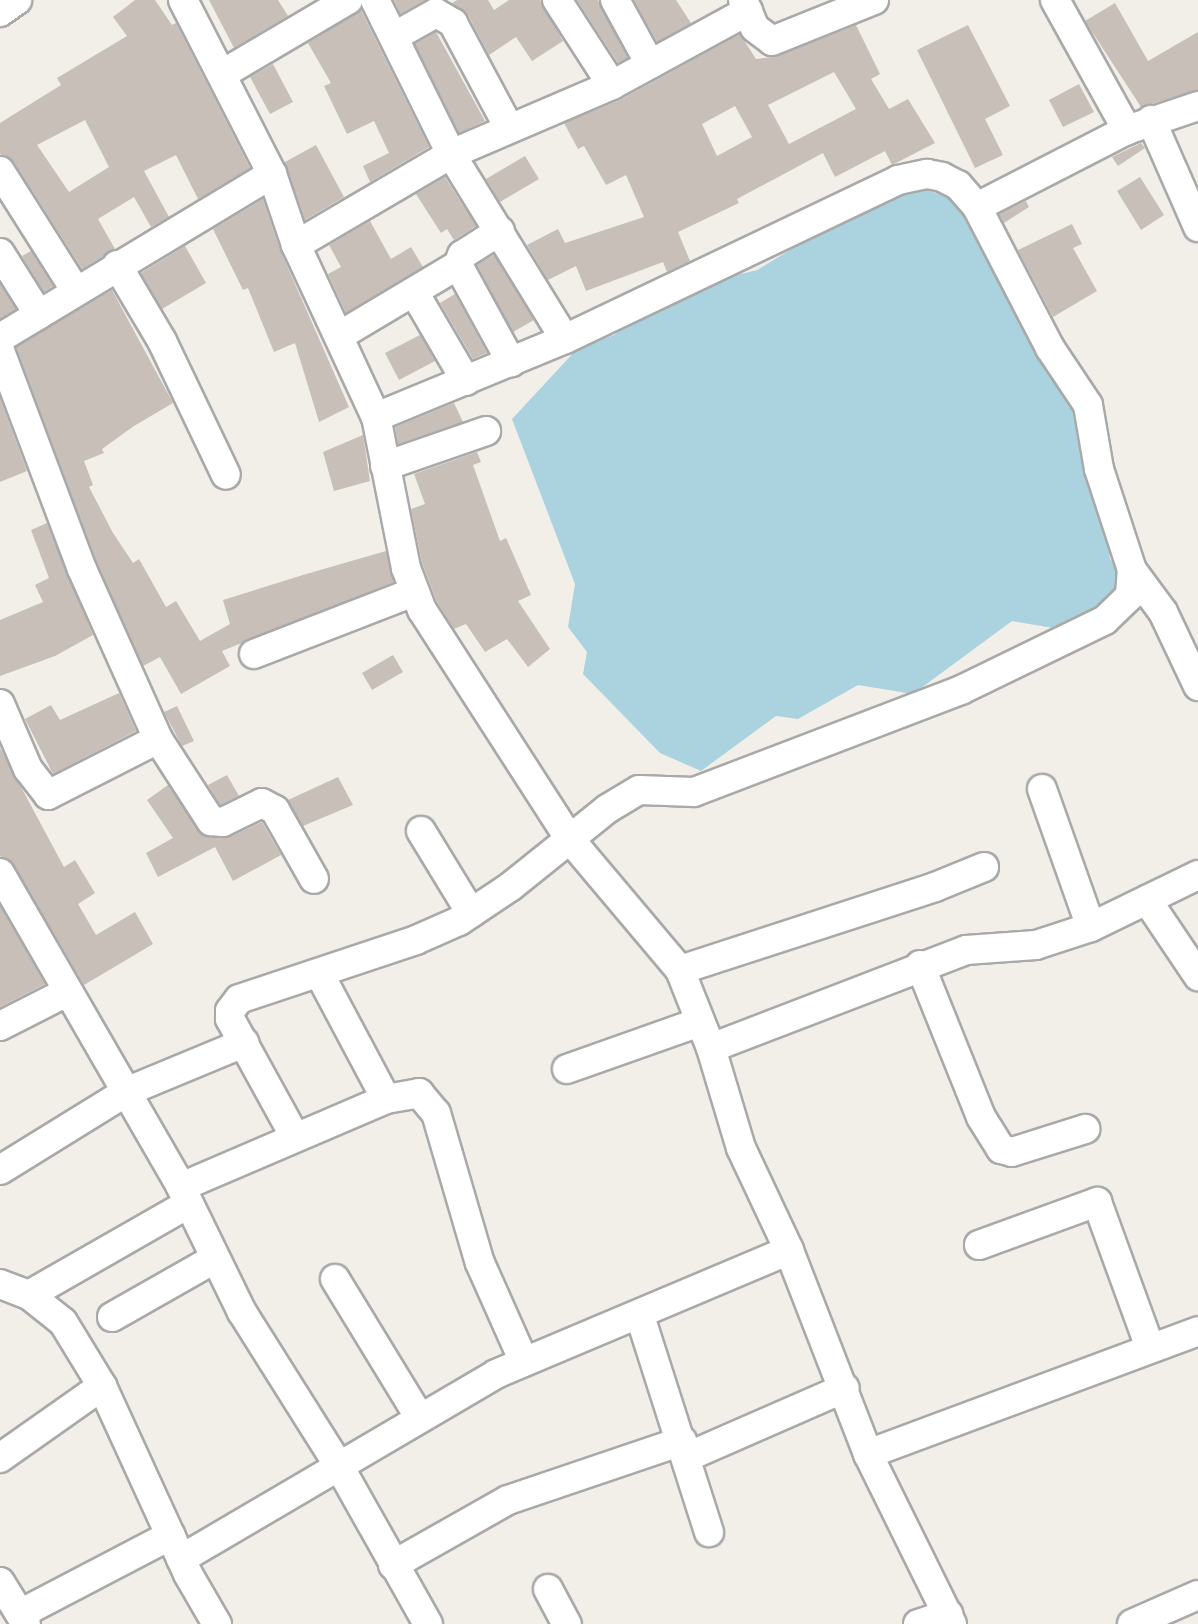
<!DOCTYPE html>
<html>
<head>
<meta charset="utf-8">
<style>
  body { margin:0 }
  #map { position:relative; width:1198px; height:1624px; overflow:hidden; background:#f2efe9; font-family:Arial,sans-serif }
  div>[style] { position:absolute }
  .water>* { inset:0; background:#aad3df }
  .building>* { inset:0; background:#c7bfb8 }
  .roads { filter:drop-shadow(2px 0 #a9a9a9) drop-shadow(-2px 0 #a9a9a9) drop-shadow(0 2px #a9a9a9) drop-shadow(0 -2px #a9a9a9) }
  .minor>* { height:28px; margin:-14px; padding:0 14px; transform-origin:14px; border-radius:14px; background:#fff }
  span { translate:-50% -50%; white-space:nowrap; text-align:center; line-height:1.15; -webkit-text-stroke:5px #fff; paint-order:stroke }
</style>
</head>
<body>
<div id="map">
  <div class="water">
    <div style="clip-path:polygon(903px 182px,966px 203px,1078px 410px,1107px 524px,1110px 559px,1129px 585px,1077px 632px,1012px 621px,913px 694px,858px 685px,798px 719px,776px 716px,701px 771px,660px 753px,583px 674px,587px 652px,568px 627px,575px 584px,512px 419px,577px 349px,614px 335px,676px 290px,757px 270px)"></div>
  </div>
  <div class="building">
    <div style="clip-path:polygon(evenodd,135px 0,155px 0,172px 25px,176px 23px,250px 168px,198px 199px,176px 155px,144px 171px,169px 217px,151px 227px,134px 197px,98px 219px,115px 249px,82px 269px,14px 162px,0 154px,0 123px,61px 85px,57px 78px,127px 36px,113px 17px,135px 0,85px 120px,109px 167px,69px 192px,37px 145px,85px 120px)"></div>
    <div style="clip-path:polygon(209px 0,278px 0,288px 16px,234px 48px)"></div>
    <div style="clip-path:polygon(394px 0,425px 0,400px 14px)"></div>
    <div style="clip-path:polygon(457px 0,488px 0,494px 10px,509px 0,540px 0,563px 41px,532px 61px,516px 37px,489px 55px,468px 15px,452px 3px)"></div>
    <div style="clip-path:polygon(577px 0,598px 0,628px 58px,618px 63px)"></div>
    <div style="clip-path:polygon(634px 0,676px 0,691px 23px,657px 42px)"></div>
    <div style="clip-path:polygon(1115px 3px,1148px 61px,1198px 32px,1198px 90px,1141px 107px,1085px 21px)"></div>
    <div style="clip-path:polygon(361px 10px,429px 147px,370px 182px,363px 166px,389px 153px,374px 121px,347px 134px,324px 86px,331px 83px,308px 43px)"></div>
    <div style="clip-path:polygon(evenodd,856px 25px,880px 74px,871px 79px,889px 109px,908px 99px,935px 143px,892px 165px,885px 151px,835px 177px,823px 153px,737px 199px,739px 203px,678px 232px,690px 261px,667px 272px,663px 262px,586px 291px,576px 266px,548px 280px,527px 245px,558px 229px,565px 243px,644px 217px,626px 175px,606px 185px,584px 146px,578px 149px,564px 123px,620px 100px,740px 34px,756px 59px,778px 56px,856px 25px,834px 72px,856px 109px,789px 144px,768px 105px,834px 72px,856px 25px,735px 106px,752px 137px,717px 156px,702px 124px,735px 106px)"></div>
    <div style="clip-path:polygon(968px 25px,1010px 106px,985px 119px,1003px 155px,975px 168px,917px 50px)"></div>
    <div style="clip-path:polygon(436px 32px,485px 121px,459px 133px,415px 44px)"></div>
    <div style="clip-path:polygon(273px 64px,293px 102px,270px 114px,250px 77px)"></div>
    <div style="clip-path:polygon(1079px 84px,1094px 112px,1063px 127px,1049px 100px)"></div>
    <div style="clip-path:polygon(1141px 143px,1145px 148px,1118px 166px,1112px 157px)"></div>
    <div style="clip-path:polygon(316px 145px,344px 197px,305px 220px,285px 162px)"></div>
    <div style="clip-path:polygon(525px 156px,539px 179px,500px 202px,486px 179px)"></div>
    <div style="clip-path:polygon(445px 177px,476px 226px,454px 240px,447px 229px,441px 233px,416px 194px)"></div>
    <div style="clip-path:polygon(1140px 177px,1164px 215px,1141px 230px,1117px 191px)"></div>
    <div style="clip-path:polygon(263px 199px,281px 252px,349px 407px,319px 422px,295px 343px,274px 352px,248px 288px,243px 290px,213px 229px)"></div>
    <div style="clip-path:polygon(1026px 201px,1029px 207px,1004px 223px,999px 214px)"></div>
    <div style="clip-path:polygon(370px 221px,391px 259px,411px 247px,423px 267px,346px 313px,328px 274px,341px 267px,329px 245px)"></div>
    <div style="clip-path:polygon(1072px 224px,1082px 244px,1073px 248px,1097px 291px,1053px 317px,1018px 250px)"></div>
    <div style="clip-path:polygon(185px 246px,206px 283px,162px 309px,141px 273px)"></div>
    <div style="clip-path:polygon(31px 251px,53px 286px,44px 292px,22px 256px)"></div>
    <div style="clip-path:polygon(494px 255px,534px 320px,513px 332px,477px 265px)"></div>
    <div style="clip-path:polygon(0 284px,16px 309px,0 319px)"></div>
    <div style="clip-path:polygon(112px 290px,173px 403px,134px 426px,102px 449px,104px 453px,84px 461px,93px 485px,89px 487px,113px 533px,133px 563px,139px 559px,166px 607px,176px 601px,200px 641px,230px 624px,223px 600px,303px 575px,386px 551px,394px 582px,222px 651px,230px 666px,181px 694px,160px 657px,143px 666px,97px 563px,16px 347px)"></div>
    <div style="clip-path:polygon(455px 294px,487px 353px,473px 359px,440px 303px)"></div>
    <div style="clip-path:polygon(420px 335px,435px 361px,399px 380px,385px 353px)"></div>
    <div style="clip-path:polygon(0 398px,27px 471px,0 482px)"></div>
    <div style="clip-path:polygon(454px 403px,463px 422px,398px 444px,395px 427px)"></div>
    <div style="clip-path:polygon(363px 435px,370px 481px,334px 491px,323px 452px)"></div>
    <div style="clip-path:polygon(477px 452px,481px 462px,473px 465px,500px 541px,506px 538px,531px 595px,518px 601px,550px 649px,528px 667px,507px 639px,485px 652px,466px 624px,454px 629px,437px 602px,422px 563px,411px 509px,425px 504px,414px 474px)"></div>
    <div style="clip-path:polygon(47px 523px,93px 635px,55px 656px,0 676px,0 620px,43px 602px,35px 585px,49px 578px,31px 530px)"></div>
    <div style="clip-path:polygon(393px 655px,403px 672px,372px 690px,362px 673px)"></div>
    <div style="clip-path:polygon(119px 693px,136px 731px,53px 774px,25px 719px,51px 705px,60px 720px)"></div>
    <div style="clip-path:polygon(177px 706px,194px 741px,182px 746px,164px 712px)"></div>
    <div style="clip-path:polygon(0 748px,64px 867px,75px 860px,95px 893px,78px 904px,96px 935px,135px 912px,153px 944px,84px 985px,14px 865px,0 856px)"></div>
    <div style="clip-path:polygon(227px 775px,239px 796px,220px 805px,208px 785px)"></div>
    <div style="clip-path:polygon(338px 777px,353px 805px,303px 826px,288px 800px)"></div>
    <div style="clip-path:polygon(168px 785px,202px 835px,230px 837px,262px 822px,281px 855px,233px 881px,215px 847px,158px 877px,146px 853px,173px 838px,147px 800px)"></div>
    <div style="clip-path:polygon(0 906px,45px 984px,0 1007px)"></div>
  </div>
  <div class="roads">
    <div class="minor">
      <div style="left:183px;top:0;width:195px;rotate:62.9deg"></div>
      <div style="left:272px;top:174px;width:75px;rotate:71.3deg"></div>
      <div style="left:296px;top:245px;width:190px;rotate:65.1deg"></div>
      <div style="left:375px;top:0;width:172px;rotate:63.7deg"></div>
      <div style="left:451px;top:154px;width:217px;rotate:58.4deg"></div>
      <div style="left:557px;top:0;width:101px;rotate:57.1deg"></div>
      <div style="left:615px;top:0;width:73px;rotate:61.3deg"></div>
      <div style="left:743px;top:0;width:30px;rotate:67deg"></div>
      <div style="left:755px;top:28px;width:21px;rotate:37deg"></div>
      <div style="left:772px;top:41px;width:110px;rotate:-21.9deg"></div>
      <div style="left:1055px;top:0;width:149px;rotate:61deg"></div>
      <div style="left:0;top:12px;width:21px;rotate:-35deg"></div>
      <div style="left:395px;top:36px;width:47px;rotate:-29.3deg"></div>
      <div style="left:436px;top:13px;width:20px;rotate:30deg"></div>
      <div style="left:453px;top:23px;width:117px;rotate:61.9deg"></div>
      <div style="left:224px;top:73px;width:144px;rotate:-30.5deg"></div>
      <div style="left:1151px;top:120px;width:117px;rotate:66.3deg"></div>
      <div style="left:0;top:171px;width:142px;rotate:57.7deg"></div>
      <div style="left:296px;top:245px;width:180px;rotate:-30.4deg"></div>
      <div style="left:451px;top:154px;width:175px;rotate:-23.2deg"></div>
      <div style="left:612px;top:85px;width:155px;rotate:-28.6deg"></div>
      <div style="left:0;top:253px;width:73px;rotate:57.8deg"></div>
      <div style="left:117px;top:265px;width:88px;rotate:59.4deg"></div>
      <div style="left:162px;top:341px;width:148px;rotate:64.5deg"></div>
      <div style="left:458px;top:265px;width:111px;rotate:61.3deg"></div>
      <div style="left:414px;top:292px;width:103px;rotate:59.7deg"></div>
      <div style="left:339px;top:336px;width:139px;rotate:-30.8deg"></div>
      <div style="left:458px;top:265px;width:11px;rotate:-68deg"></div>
      <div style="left:462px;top:255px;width:45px;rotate:-32.3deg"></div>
      <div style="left:0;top:338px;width:318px;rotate:-31.1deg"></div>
      <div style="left:0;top:351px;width:233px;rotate:69.4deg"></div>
      <div style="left:82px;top:569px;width:186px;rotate:65.9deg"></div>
      <div style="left:158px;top:739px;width:98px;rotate:57.1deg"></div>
      <div style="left:211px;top:821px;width:12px;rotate:5deg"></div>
      <div style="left:223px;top:822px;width:43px;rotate:-26deg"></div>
      <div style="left:262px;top:803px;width:15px;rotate:28deg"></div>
      <div style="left:275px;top:810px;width:79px;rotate:60.5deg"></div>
      <div style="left:385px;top:466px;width:107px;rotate:-19.1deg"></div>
      <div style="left:1132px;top:570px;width:52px;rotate:53.6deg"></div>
      <div style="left:1163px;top:612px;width:82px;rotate:64.7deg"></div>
      <div style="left:254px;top:654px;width:172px;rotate:-21.2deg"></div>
      <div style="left:0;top:704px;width:71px;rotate:66.7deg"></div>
      <div style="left:28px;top:769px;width:33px;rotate:52deg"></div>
      <div style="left:48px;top:795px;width:123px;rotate:-27deg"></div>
      <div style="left:1042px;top:789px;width:146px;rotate:70.5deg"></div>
      <div style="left:421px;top:831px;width:96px;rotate:58.6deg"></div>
      <div style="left:0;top:873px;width:362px;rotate:60deg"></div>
      <div style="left:181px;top:1187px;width:139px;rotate:64deg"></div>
      <div style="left:242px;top:1312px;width:182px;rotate:57.8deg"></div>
      <div style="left:339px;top:1466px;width:181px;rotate:60.6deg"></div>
      <div style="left:1147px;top:900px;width:92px;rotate:56.1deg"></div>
      <div style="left:920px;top:965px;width:164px;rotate:68.1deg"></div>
      <div style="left:981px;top:1117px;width:38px;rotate:58deg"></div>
      <div style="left:1001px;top:1149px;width:11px;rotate:15deg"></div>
      <div style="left:1012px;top:1152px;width:77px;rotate:-17.5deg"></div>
      <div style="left:680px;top:970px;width:268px;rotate:-18deg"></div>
      <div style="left:935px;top:887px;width:53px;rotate:-22.2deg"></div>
      <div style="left:319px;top:973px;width:143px;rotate:62deg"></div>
      <div style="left:0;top:1026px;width:75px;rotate:-26.9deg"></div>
      <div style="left:711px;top:1048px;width:273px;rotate:-21deg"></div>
      <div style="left:966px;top:950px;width:70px;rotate:-4.1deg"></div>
      <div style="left:1036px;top:945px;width:58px;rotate:-18.1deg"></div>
      <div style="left:1091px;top:927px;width:119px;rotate:-25.9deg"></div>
      <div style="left:567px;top:1069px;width:141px;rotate:-19.5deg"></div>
      <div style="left:295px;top:1137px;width:135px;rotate:-118.8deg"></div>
      <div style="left:230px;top:1019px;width:8px;rotate:-90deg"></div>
      <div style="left:230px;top:1011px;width:15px;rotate:-53deg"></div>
      <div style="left:239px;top:999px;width:187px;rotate:-18.4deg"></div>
      <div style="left:416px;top:940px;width:47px;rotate:-23.8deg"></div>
      <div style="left:459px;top:921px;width:61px;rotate:-33.7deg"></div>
      <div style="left:510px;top:887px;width:124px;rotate:-38.8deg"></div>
      <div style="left:607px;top:809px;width:37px;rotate:-31deg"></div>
      <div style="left:639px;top:790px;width:55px;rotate:2.1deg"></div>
      <div style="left:694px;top:792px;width:286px;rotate:-20.9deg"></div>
      <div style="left:961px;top:690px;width:160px;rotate:-25.9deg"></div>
      <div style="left:1105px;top:620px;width:35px;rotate:-44deg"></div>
      <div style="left:1130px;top:596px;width:26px;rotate:-86deg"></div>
      <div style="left:1132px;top:570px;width:106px;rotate:-108.1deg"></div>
      <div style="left:1099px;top:469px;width:65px;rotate:-99.8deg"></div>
      <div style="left:1088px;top:405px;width:69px;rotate:-123.7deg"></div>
      <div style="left:1050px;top:348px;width:159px;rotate:-117.4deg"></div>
      <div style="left:0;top:1170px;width:150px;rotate:-31.7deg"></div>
      <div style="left:128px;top:1091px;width:126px;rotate:-22.5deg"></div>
      <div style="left:181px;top:1187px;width:223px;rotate:-23.2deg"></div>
      <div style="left:386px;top:1099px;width:34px;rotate:-10deg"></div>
      <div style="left:419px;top:1093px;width:26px;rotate:50deg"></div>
      <div style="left:436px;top:1113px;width:156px;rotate:73.7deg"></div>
      <div style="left:480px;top:1263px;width:108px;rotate:66deg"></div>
      <div style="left:979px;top:1245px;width:126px;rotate:-20deg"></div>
      <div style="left:1097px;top:1202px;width:155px;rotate:70deg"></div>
      <div style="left:335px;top:1279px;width:163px;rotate:58.6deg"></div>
      <div style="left:0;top:1284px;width:31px;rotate:21deg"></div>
      <div style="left:29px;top:1295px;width:43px;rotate:38.5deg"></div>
      <div style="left:63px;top:1322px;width:75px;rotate:58.6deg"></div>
      <div style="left:102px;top:1386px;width:207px;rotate:65.4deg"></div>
      <div style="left:188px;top:1574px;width:58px;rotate:59.9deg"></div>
      <div style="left:29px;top:1295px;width:181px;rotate:-29.8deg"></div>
      <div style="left:640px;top:1316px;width:227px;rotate:72.3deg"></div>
      <div style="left:112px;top:1317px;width:117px;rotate:-29.6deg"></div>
      <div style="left:868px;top:1454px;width:352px;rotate:-20.4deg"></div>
      <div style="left:687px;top:1457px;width:172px;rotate:-23.6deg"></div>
      <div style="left:0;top:1458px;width:125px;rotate:-35.2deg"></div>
      <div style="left:181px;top:1559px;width:365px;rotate:-30.4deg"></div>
      <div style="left:496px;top:1374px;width:318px;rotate:-22.9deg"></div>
      <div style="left:393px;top:1565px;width:132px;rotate:-29.5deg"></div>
      <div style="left:508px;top:1500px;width:184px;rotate:-18.7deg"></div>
      <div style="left:0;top:1582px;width:49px;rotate:58.2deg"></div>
      <div style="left:548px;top:1589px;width:40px;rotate:62deg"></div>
      <div style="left:20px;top:1614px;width:170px;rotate:-27.6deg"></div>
      <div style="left:918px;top:1624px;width:32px;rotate:-18deg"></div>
      <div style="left:952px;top:1624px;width:190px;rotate:-116.3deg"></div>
      <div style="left:868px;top:1454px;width:219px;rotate:-111.2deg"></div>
      <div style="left:789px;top:1250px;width:113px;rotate:-115.2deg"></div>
      <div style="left:741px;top:1148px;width:104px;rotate:-106.7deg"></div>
      <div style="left:711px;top:1048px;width:84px;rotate:-111.7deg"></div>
      <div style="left:680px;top:970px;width:172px;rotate:-130.1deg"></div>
      <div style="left:569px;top:838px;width:271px;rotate:-122.8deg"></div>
      <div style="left:422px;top:610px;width:45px;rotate:-110.9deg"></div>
      <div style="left:406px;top:568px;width:154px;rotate:-101.2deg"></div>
      <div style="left:376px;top:417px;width:204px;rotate:-22.4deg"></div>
      <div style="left:565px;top:339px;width:369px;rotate:-25.5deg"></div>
      <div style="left:898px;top:180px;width:30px;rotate:-12deg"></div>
      <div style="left:927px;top:174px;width:15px;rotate:11deg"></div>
      <div style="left:942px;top:177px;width:18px;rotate:27deg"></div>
      <div style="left:958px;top:185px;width:29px;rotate:49deg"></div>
      <div style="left:977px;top:207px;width:169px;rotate:-27.2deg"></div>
      <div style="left:1127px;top:130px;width:75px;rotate:-18.7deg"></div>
      <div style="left:1132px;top:1624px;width:72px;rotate:-23.7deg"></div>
    </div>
  </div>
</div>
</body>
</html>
